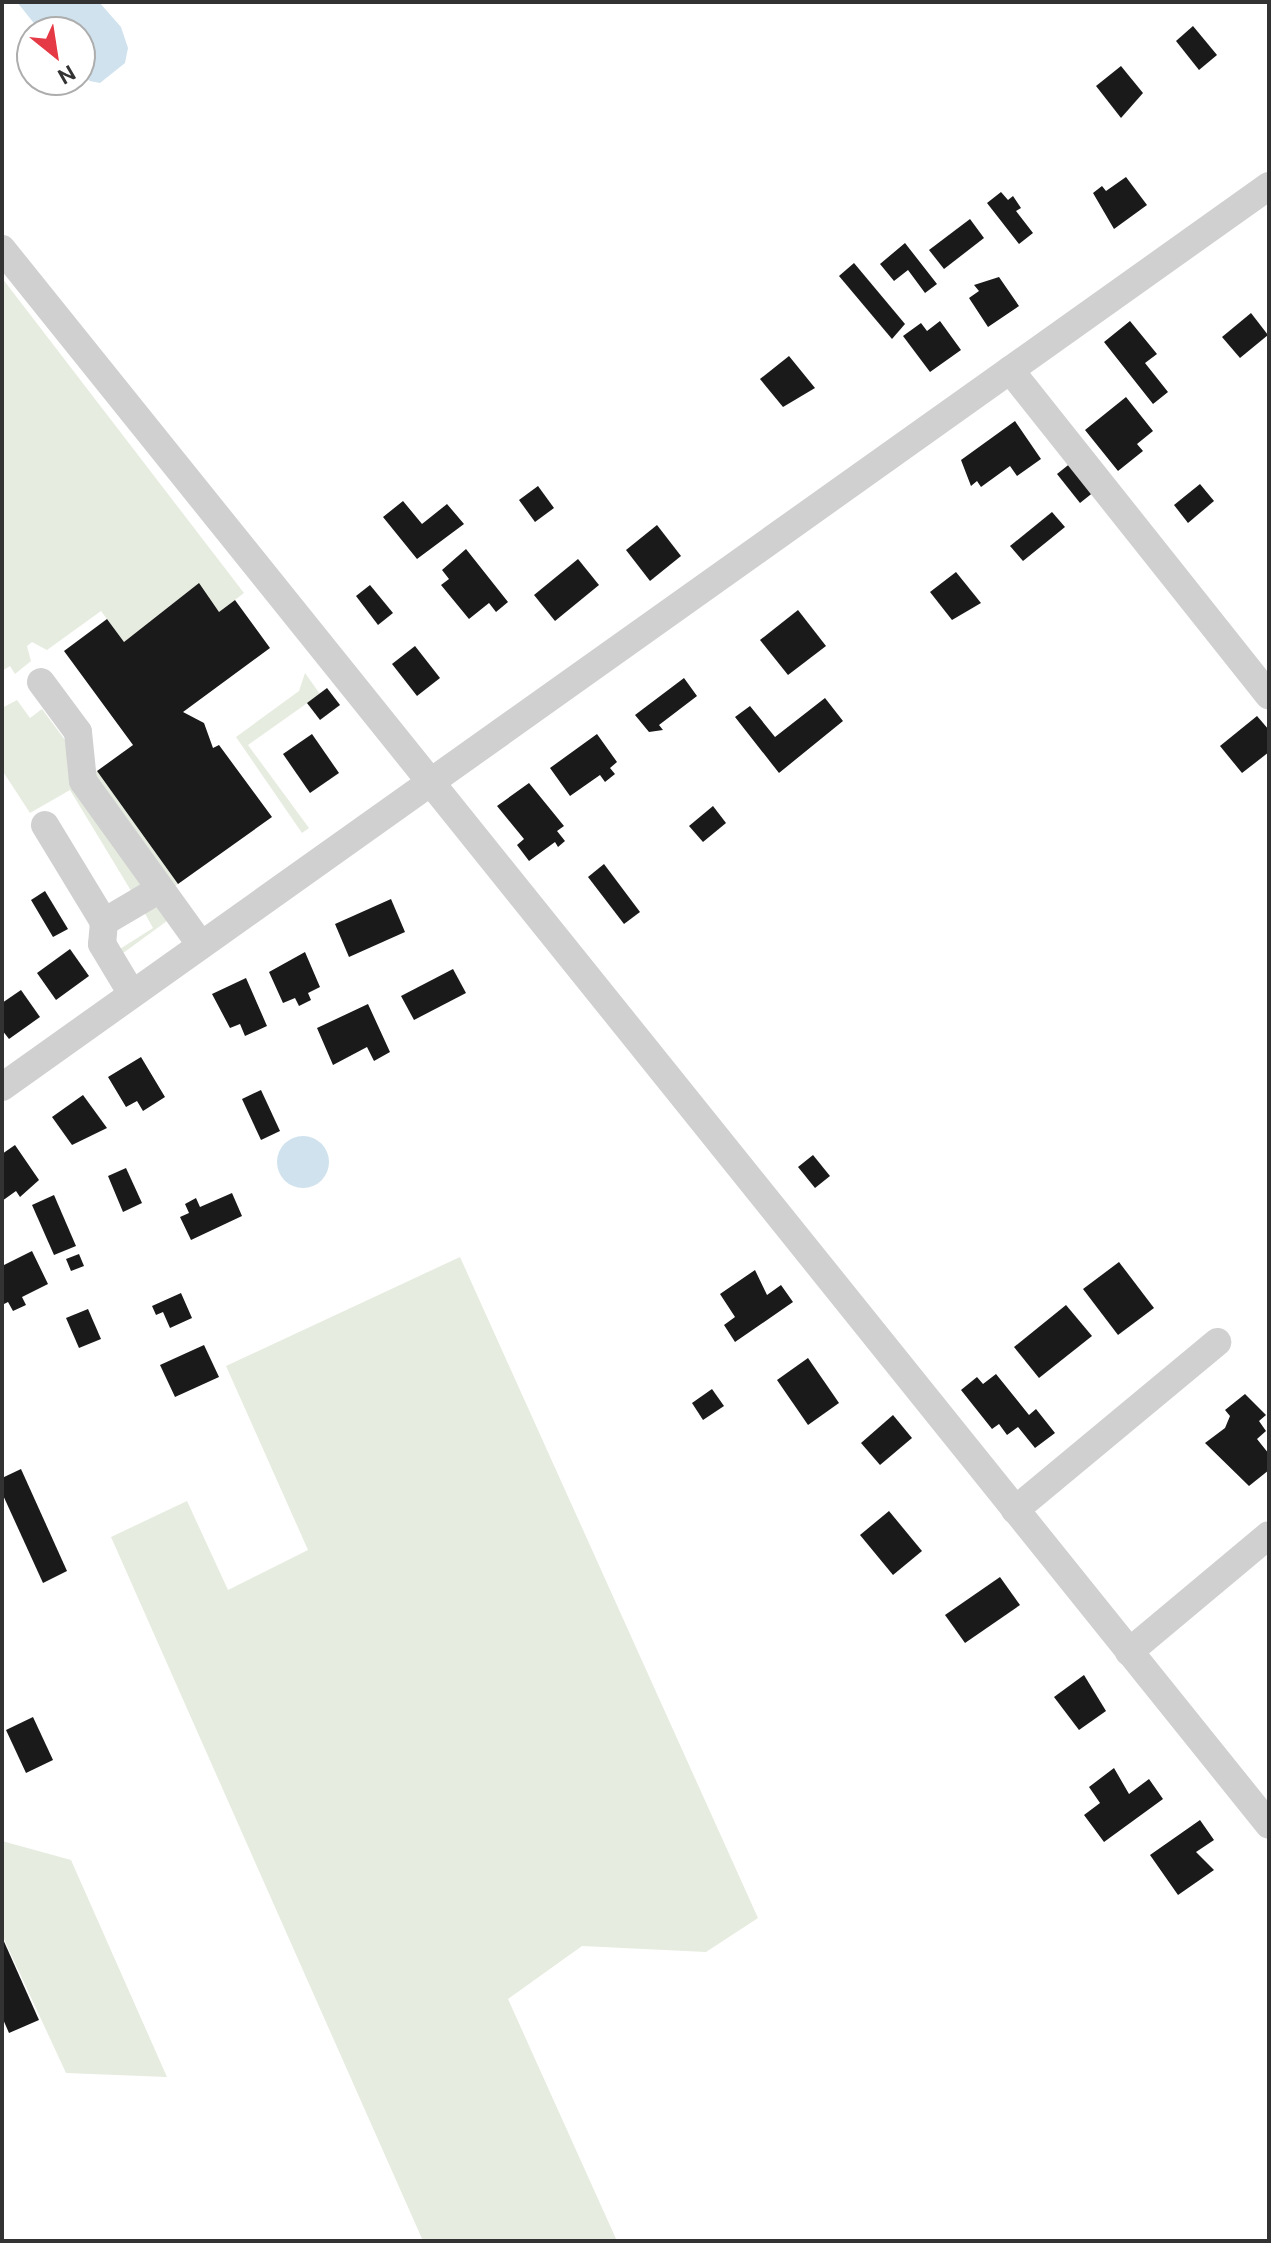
<!DOCTYPE html>
<html>
<head>
<meta charset="utf-8">
<style>
  body { margin:0 }
  #map { position:relative; width:1271px; height:2243px; overflow:hidden; background:#fff; font-family:Ubuntu,sans-serif }
  div>[style] { position:absolute }
  .green>* { inset:0; background:#e6ecdf }
  .water>* { inset:0; background:#cfe2ee }
  .round { border-radius:50% }
  .building>* { inset:0; background:#1a1a1a }
  .minor>* { height:28px; margin:-14px; padding:0 14px; transform-origin:14px; border-radius:14px; background:#d0d0d0 }
  span { translate:-50% -50%; white-space:nowrap; text-align:center; line-height:1.15; -webkit-text-stroke:8px #fff; paint-order:stroke }
  .frame { position:absolute; inset:0; border:4px solid #333; pointer-events:none }
  .north { position:absolute; left:16px; top:16px; width:80px; height:80px; box-sizing:border-box; background:#fff; border:2px solid #adadad; border-radius:50%; rotate:150deg; font-size:22px; font-weight:700; line-height:32px; text-align:center; color:#333 }
  .north::after { content:''; display:block; margin:auto; width:28px; height:36px; background:#e63946; clip-path:polygon(50% 0,100% 100%,50% 72%,0 100%) }
</style>
</head>
<body>
<div id="map">
  <div class="green">
    <div style="clip-path:polygon(2px 278px,244px 593px,219px 612px,198px 584px,124px 642px,101px 611px,47px 650px,32px 642px,27px 646px,31px 661px,15px 674px,10px 666px,2px 671px)"></div>
    <div style="clip-path:polygon(305px 673px,320px 694px,248px 745px,309px 828px,302px 833px,236px 737px,299px 691px)"></div>
    <div style="clip-path:polygon(17px 700px,30px 718px,42px 709px,68px 744px,142px 884px,133px 894px,70px 790px,30px 813px,2px 770px,2px 708px)"></div>
    <div style="clip-path:polygon(97px 771px,178px 884px,168px 891px,90px 776px)"></div>
    <div style="clip-path:polygon(158px 907px,171px 918px,115px 959px,112px 954px,153px 928px,143px 910px)"></div>
    <div style="clip-path:polygon(460px 1257px,758px 1918px,706px 1952px,582px 1946px,508px 1999px,617px 2241px,423px 2241px,111px 1537px,187px 1501px,228px 1590px,308px 1550px,226px 1366px)"></div>
    <div style="clip-path:polygon(2px 1841px,71px 1860px,167px 2077px,66px 2073px,2px 1935px)"></div>
  </div>
  <div class="water">
    <div style="clip-path:polygon(17px 2px,99px 2px,121px 27px,128px 48px,125px 63px,100px 83px,90px 81px,80px 72px,80px 32px,41px 32px)"></div>
    <div class="round" style="left:277px;top:1136px;width:52px;height:52px"></div>
  </div>
  <div class="building">
    <div style="clip-path:polygon(1193px 26px,1217px 55px,1199px 70px,1176px 41px)"></div>
    <div style="clip-path:polygon(1121px 66px,1143px 93px,1121px 118px,1096px 86px)"></div>
    <div style="clip-path:polygon(1126px 177px,1147px 205px,1114px 229px,1093px 193px,1102px 186px,1106px 191px)"></div>
    <div style="clip-path:polygon(1001px 192px,1008px 200px,1013px 196px,1021px 208px,1016px 211px,1033px 233px,1019px 244px,987px 203px)"></div>
    <div style="clip-path:polygon(970px 219px,984px 238px,944px 269px,929px 250px)"></div>
    <div style="clip-path:polygon(905px 243px,937px 284px,925px 293px,908px 270px,894px 281px,880px 264px)"></div>
    <div style="clip-path:polygon(854px 263px,905px 324px,892px 339px,839px 276px)"></div>
    <div style="clip-path:polygon(999px 277px,1019px 306px,988px 327px,969px 298px,979px 291px,974px 285px)"></div>
    <div style="clip-path:polygon(1251px 313px,1268px 335px,1240px 358px,1222px 337px)"></div>
    <div style="clip-path:polygon(940px 321px,961px 350px,930px 372px,903px 336px,921px 323px,927px 331px)"></div>
    <div style="clip-path:polygon(1130px 321px,1157px 354px,1145px 363px,1168px 392px,1153px 404px,1104px 342px)"></div>
    <div style="clip-path:polygon(789px 356px,815px 388px,783px 407px,760px 379px)"></div>
    <div style="clip-path:polygon(1126px 397px,1153px 431px,1137px 444px,1143px 451px,1118px 471px,1085px 430px)"></div>
    <div style="clip-path:polygon(1015px 421px,1041px 459px,1017px 476px,1010px 466px,981px 487px,977px 481px,971px 486px,961px 460px)"></div>
    <div style="clip-path:polygon(1072px 462px,1095px 491px,1080px 503px,1057px 474px)"></div>
    <div style="clip-path:polygon(1200px 484px,1214px 501px,1188px 523px,1174px 505px)"></div>
    <div style="clip-path:polygon(538px 486px,554px 508px,535px 522px,519px 500px)"></div>
    <div style="clip-path:polygon(403px 501px,422px 524px,447px 504px,464px 524px,417px 559px,383px 517px)"></div>
    <div style="clip-path:polygon(1052px 512px,1065px 527px,1023px 561px,1010px 546px)"></div>
    <div style="clip-path:polygon(657px 525px,681px 556px,650px 581px,626px 550px)"></div>
    <div style="clip-path:polygon(466px 549px,508px 602px,496px 612px,489px 603px,469px 619px,441px 585px,449px 579px,442px 570px)"></div>
    <div style="clip-path:polygon(578px 559px,599px 585px,555px 621px,534px 595px)"></div>
    <div style="clip-path:polygon(956px 572px,981px 603px,952px 620px,930px 592px)"></div>
    <div style="clip-path:polygon(199px 583px,219px 612px,235px 600px,270px 648px,183px 712px,204px 723px,213px 748px,219px 745px,272px 817px,178px 884px,97px 771px,133px 745px,64px 651px,107px 619px,124px 642px)"></div>
    <div style="clip-path:polygon(370px 585px,393px 613px,378px 625px,356px 596px)"></div>
    <div style="clip-path:polygon(798px 610px,826px 646px,788px 675px,760px 640px)"></div>
    <div style="clip-path:polygon(415px 646px,440px 678px,417px 696px,392px 664px)"></div>
    <div style="clip-path:polygon(684px 678px,697px 696px,659px 725px,663px 730px,649px 732px,635px 715px)"></div>
    <div style="clip-path:polygon(327px 688px,340px 705px,320px 720px,307px 703px)"></div>
    <div style="clip-path:polygon(825px 698px,843px 721px,779px 773px,735px 717px,750px 706px,775px 737px)"></div>
    <div style="clip-path:polygon(1257px 716px,1269px 730px,1269px 752px,1242px 773px,1220px 746px)"></div>
    <div style="clip-path:polygon(312px 734px,339px 773px,310px 793px,283px 754px)"></div>
    <div style="clip-path:polygon(597px 734px,617px 762px,610px 768px,615px 774px,605px 782px,600px 775px,570px 796px,550px 768px)"></div>
    <div style="clip-path:polygon(529px 783px,564px 826px,557px 831px,565px 841px,558px 847px,555px 842px,529px 861px,517px 845px,524px 839px,497px 806px)"></div>
    <div style="clip-path:polygon(713px 806px,726px 823px,703px 842px,689px 826px)"></div>
    <div style="clip-path:polygon(604px 864px,640px 912px,624px 924px,588px 877px)"></div>
    <div style="clip-path:polygon(45px 891px,68px 929px,53px 937px,31px 900px)"></div>
    <div style="clip-path:polygon(391px 899px,405px 932px,349px 957px,335px 924px)"></div>
    <div style="clip-path:polygon(70px 949px,89px 976px,56px 1000px,37px 973px)"></div>
    <div style="clip-path:polygon(305px 952px,320px 987px,308px 993px,311px 1000px,299px 1006px,295px 998px,283px 1003px,269px 972px)"></div>
    <div style="clip-path:polygon(453px 969px,466px 993px,414px 1020px,401px 996px)"></div>
    <div style="clip-path:polygon(246px 978px,267px 1026px,245px 1036px,240px 1024px,230px 1028px,212px 994px)"></div>
    <div style="clip-path:polygon(21px 990px,40px 1017px,9px 1039px,2px 1030px,2px 1003px)"></div>
    <div style="clip-path:polygon(368px 1004px,390px 1052px,374px 1061px,367px 1047px,333px 1065px,317px 1028px)"></div>
    <div style="clip-path:polygon(141px 1057px,165px 1097px,143px 1111px,137px 1101px,126px 1107px,108px 1077px)"></div>
    <div style="clip-path:polygon(261px 1090px,280px 1131px,261px 1140px,242px 1099px)"></div>
    <div style="clip-path:polygon(83px 1095px,107px 1128px,72px 1145px,52px 1117px)"></div>
    <div style="clip-path:polygon(15px 1145px,39px 1180px,20px 1197px,16px 1191px,2px 1201px,2px 1154px)"></div>
    <div style="clip-path:polygon(813px 1155px,830px 1176px,815px 1188px,798px 1167px)"></div>
    <div style="clip-path:polygon(126px 1168px,142px 1203px,123px 1212px,108px 1176px)"></div>
    <div style="clip-path:polygon(232px 1193px,242px 1216px,191px 1240px,180px 1217px,189px 1213px,185px 1204px,196px 1198px,200px 1207px)"></div>
    <div style="clip-path:polygon(54px 1195px,76px 1246px,54px 1255px,32px 1205px)"></div>
    <div style="clip-path:polygon(32px 1251px,48px 1284px,22px 1297px,26px 1305px,13px 1311px,8px 1302px,2px 1305px,2px 1266px)"></div>
    <div style="clip-path:polygon(79px 1254px,84px 1266px,71px 1271px,66px 1259px)"></div>
    <div style="clip-path:polygon(1119px 1262px,1154px 1308px,1118px 1335px,1083px 1289px)"></div>
    <div style="clip-path:polygon(755px 1270px,767px 1295px,781px 1285px,793px 1302px,735px 1342px,724px 1325px,735px 1317px,720px 1294px)"></div>
    <div style="clip-path:polygon(181px 1293px,192px 1318px,170px 1328px,163px 1312px,156px 1315px,152px 1306px)"></div>
    <div style="clip-path:polygon(1066px 1305px,1092px 1336px,1039px 1378px,1014px 1347px)"></div>
    <div style="clip-path:polygon(88px 1309px,101px 1339px,79px 1348px,66px 1318px)"></div>
    <div style="clip-path:polygon(204px 1345px,219px 1377px,175px 1397px,160px 1365px)"></div>
    <div style="clip-path:polygon(808px 1358px,839px 1403px,808px 1425px,777px 1380px)"></div>
    <div style="clip-path:polygon(996px 1374px,1029px 1415px,1036px 1409px,1055px 1433px,1035px 1448px,1018px 1427px,1007px 1435px,999px 1424px,992px 1429px,961px 1390px,977px 1377px,983px 1384px)"></div>
    <div style="clip-path:polygon(712px 1389px,724px 1406px,703px 1420px,692px 1403px)"></div>
    <div style="clip-path:polygon(1245px 1394px,1266px 1415px,1259px 1421px,1266px 1431px,1257px 1439px,1269px 1454px,1269px 1470px,1249px 1486px,1205px 1443px,1225px 1428px,1230px 1416px,1225px 1410px)"></div>
    <div style="clip-path:polygon(893px 1415px,912px 1438px,880px 1465px,861px 1443px)"></div>
    <div style="clip-path:polygon(21px 1469px,67px 1571px,43px 1583px,2px 1493px,2px 1478px)"></div>
    <div style="clip-path:polygon(889px 1511px,922px 1551px,893px 1575px,860px 1535px)"></div>
    <div style="clip-path:polygon(1000px 1577px,1020px 1605px,965px 1643px,945px 1615px)"></div>
    <div style="clip-path:polygon(1084px 1675px,1106px 1711px,1079px 1730px,1054px 1697px)"></div>
    <div style="clip-path:polygon(33px 1717px,53px 1760px,26px 1773px,6px 1730px)"></div>
    <div style="clip-path:polygon(1114px 1768px,1129px 1794px,1149px 1779px,1163px 1799px,1104px 1842px,1084px 1815px,1100px 1803px,1089px 1787px)"></div>
    <div style="clip-path:polygon(1200px 1820px,1214px 1840px,1196px 1852px,1214px 1870px,1178px 1895px,1150px 1855px)"></div>
    <div style="clip-path:polygon(2px 1937px,39px 2020px,9px 2033px,2px 2017px)"></div>
  </div>
  <div class="minor">
    <div style="left:2px;top:249px;width:2022px;rotate:51.2deg"></div>
    <div style="left:1010px;top:370px;width:416px;rotate:51.5deg"></div>
    <div style="left:41px;top:682px;width:62px;rotate:53.5deg"></div>
    <div style="left:78px;top:732px;width:49px;rotate:84.2deg"></div>
    <div style="left:83px;top:781px;width:202px;rotate:54.3deg"></div>
    <div style="left:45px;top:825px;width:114px;rotate:58.7deg"></div>
    <div style="left:104px;top:922px;width:22px;rotate:95deg"></div>
    <div style="left:102px;top:944px;width:58px;rotate:59deg"></div>
    <div style="left:104px;top:922px;width:65px;rotate:-30.5deg"></div>
    <div style="left:2px;top:1087px;width:1555px;rotate:-35.42deg"></div>
    <div style="left:1015px;top:1510px;width:263px;rotate:-39.7deg"></div>
    <div style="left:1129px;top:1652px;width:182px;rotate:-39.9deg"></div>
  </div>
  <div class="frame"></div>
  <div class="north">N</div>
</div>
</body>
</html>
